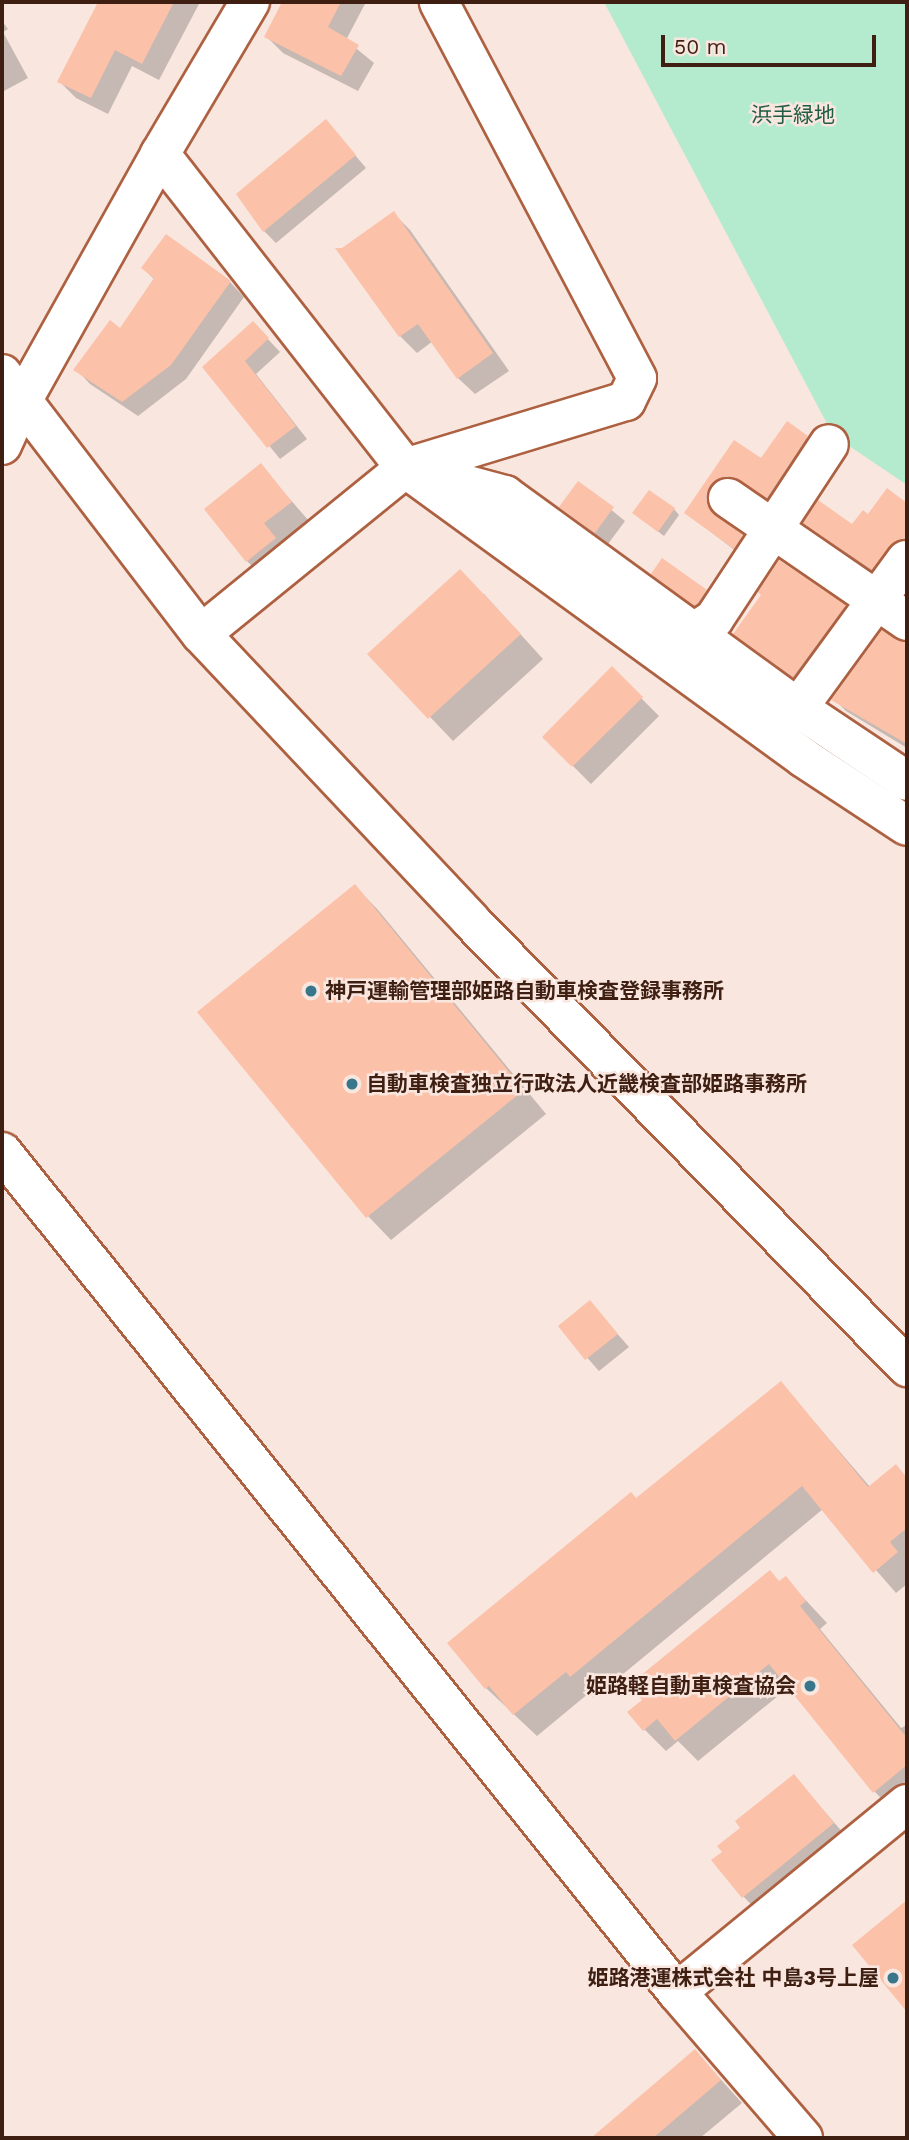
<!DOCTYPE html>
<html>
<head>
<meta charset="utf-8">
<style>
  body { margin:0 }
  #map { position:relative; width:909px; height:2140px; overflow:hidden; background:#f8e6df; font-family:"Work Sans","Noto Sans JP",sans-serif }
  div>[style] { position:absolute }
  .green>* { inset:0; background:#b4ebcf }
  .shadow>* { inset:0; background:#0003 }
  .building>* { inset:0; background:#fcc1a9 }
  .roads { filter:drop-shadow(2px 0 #ad6141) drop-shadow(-2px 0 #ad6141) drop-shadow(0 2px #ad6141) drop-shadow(0 -2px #ad6141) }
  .minor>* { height:38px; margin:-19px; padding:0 19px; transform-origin:19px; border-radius:19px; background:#fff }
  .dots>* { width:19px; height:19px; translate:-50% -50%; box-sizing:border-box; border:4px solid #f8e6df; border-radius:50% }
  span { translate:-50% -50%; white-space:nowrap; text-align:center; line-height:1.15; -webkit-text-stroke:5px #f8e6df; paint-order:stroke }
  .park-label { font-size:21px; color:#205c43 }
  .poi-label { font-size:21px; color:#3f1f12; font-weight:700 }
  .left { translate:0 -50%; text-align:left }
  .right { translate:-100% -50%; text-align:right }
  .frame { position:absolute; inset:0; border:4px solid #3f1f12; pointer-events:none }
  .scale { position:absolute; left:661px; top:35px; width:215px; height:32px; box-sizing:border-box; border:4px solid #3f1f12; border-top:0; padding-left:9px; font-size:21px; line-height:24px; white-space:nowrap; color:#3f1f12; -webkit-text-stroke:5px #f8e6df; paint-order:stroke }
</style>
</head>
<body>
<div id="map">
  <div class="green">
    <div style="clip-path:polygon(604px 2px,907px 2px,907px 485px,833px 435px)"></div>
  </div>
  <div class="shadow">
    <div style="clip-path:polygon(100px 2px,200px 2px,159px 80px,132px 66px,108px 114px,76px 98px,59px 81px)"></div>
    <div style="clip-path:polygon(284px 2px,366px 2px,346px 40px,374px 63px,358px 91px,283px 53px,266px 36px)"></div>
    <div style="clip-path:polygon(2px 21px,8px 29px,3px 32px,28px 78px,2px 92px)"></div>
    <div style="clip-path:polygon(326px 121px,366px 168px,276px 243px,264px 231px)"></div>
    <div style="clip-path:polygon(393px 213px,410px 230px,509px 371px,475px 394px,458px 378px,433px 341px,417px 353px,400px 336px,342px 249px)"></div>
    <div style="clip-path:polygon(143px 268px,230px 282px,244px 297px,186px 379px,138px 416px,90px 384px,76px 369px,121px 330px,155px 280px)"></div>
    <div style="clip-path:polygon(265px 336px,280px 352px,256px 374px,307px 439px,280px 459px,205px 367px)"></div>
    <div style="clip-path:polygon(807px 438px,817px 448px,778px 507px,742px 486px,716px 508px,718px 517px,752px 547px,745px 558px,686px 513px,734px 442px,761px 461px)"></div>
    <div style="clip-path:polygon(261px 466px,309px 521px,281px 542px,292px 557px,265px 579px,247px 561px)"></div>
    <div style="clip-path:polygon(578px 483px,625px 521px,608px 544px,561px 507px)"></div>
    <div style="clip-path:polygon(888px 491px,907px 505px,907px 549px,881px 578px,805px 523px,852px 526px,869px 516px)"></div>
    <div style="clip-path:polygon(674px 509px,679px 515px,664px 536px,640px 518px)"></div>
    <div style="clip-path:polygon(653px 574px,705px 592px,718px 604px,707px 617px)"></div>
    <div style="clip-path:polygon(484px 594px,543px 659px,453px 741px,370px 654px)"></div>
    <div style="clip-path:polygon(763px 595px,845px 607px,853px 615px,803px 685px,735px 634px)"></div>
    <div style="clip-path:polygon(882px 633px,907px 647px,907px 748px,846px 711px,834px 699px)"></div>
    <div style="clip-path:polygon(612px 669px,659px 716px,591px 784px,544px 737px)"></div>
    <div style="clip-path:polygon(355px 886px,378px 910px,546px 1114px,391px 1240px,368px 1216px)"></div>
    <div style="clip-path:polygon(590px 1303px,629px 1347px,599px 1371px,560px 1327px)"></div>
    <div style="clip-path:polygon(781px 1383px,870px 1487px,896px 1466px,907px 1478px,907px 1584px,896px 1593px,823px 1509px,594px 1698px,589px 1693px,537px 1736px,486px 1688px,637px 1500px)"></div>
    <div style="clip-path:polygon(785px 1578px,827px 1623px,820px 1629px,901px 1728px,907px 1725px,907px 1804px,896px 1813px,874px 1791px,789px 1687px,698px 1761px,678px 1741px,666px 1751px,644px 1729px)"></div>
    <div style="clip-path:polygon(794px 1776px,851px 1842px,761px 1915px,743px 1896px,724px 1852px)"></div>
    <div style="clip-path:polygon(907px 1902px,907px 2010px,854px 1945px)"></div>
    <div style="clip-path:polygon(695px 2051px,742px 2103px,700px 2138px,593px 2138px)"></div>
  </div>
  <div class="building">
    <div style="clip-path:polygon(98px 2px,174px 2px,142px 64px,115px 50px,91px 98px,57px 82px)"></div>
    <div style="clip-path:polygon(282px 2px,341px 2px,328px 27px,359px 45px,341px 76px,264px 37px)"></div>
    <div style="clip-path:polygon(326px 119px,356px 155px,263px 232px,236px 194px)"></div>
    <div style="clip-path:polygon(394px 211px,493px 353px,457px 379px,418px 324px,399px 337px,335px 248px,342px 248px)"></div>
    <div style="clip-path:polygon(166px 234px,231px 281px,171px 365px,122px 402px,73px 370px,110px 320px,120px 328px,154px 278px,141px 268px)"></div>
    <div style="clip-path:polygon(253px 321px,269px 338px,245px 361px,296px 426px,267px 448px,202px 367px)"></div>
    <div style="clip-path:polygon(787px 421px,808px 436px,767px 498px,730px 476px,718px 479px,710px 486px,706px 497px,709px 508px,743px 535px,734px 549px,684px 513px,734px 440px,761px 458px)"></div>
    <div style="clip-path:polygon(261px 463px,292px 502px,264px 523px,276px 538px,246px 562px,204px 509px)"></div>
    <div style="clip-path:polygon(578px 481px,614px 507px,595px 533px,559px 507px)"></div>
    <div style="clip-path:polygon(887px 488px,907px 503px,907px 538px,897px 540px,889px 547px,872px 570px,803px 523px,818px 500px,852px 524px,863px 510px,868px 514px)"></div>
    <div style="clip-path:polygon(649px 490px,675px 508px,658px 532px,632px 513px)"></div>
    <div style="clip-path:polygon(662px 558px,707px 590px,698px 603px,694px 606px,651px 574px)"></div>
    <div style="clip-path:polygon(779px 560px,846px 605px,793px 677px,733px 634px,761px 595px,758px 592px)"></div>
    <div style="clip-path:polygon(460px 569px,521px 634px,428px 719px,367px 654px)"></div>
    <div style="clip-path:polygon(882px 630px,907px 643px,907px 744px,831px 700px)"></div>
    <div style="clip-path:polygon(612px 666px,643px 697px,572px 767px,542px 737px)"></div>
    <div style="clip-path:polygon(355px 884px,524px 1090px,366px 1218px,197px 1012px)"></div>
    <div style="clip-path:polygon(590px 1300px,618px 1334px,585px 1360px,558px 1326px)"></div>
    <div style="clip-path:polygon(781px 1381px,868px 1487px,896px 1464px,907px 1478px,907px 1528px,890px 1542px,898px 1552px,873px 1573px,802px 1486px,570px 1677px,566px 1672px,513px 1715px,489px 1686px,485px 1689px,447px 1643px,631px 1492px,636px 1498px)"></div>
    <div style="clip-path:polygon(770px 1570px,779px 1581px,786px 1576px,806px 1601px,800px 1606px,907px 1738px,907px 1765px,873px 1793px,769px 1664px,675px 1741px,657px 1719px,643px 1731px,627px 1712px,642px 1700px,629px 1685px)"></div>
    <div style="clip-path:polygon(794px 1774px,834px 1823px,742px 1898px,711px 1860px,722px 1852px,717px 1846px,740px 1828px,735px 1821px)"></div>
    <div style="clip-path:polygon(907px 1900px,907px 2012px,852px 1945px)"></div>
    <div style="clip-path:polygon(695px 2049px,721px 2080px,653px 2138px,591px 2138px)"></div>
  </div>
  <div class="roads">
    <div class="minor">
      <div style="left:160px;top:154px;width:398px;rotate:52deg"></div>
      <div style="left:405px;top:468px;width:493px;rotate:36deg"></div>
      <div style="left:804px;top:758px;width:123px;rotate:33.4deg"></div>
      <div style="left:2px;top:374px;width:327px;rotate:52.6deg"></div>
      <div style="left:201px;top:634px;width:394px;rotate:46.7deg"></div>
      <div style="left:471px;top:921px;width:624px;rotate:45.65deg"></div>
      <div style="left:2px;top:445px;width:46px;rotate:-65.7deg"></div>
      <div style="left:21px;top:403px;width:285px;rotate:-60.8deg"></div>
      <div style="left:160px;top:154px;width:177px;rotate:-59.4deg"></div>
      <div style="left:427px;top:474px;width:81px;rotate:15.1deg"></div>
      <div style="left:505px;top:495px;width:362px;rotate:36deg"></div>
      <div style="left:798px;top:708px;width:131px;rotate:33.8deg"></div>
      <div style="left:728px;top:498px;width:217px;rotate:34.5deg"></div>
      <div style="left:692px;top:633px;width:26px;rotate:-32deg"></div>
      <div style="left:714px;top:619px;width:209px;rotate:-56.7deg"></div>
      <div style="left:201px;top:634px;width:263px;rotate:-39.1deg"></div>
      <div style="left:405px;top:468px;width:231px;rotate:-16.9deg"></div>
      <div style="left:626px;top:401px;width:25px;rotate:-64deg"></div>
      <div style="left:637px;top:378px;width:425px;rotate:-117.8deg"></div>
      <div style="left:798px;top:708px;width:183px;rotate:-53.9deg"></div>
      <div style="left:2px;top:1152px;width:1078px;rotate:51.22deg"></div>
      <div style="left:677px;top:1992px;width:193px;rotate:49.2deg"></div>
      <div style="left:677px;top:1992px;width:297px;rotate:-39.3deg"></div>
    </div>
  </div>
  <div class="dots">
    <div style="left:311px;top:991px;background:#38768b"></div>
    <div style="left:352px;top:1084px;background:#38768b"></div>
    <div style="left:810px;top:1686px;background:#38768b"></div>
    <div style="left:893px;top:1978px;background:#38768b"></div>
  </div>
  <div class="park-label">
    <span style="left:793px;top:115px">浜手緑地</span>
  </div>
  <div class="poi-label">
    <span class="left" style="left:325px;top:991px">神戸運輸管理部姫路自動車検査登録事務所</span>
    <span class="left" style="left:366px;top:1084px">自動車検査独立行政法人近畿検査部姫路事務所</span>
    <span class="right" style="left:796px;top:1686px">姫路軽自動車検査協会</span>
    <span class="right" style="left:879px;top:1978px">姫路港運株式会社 中島3号上屋</span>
  </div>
  <div class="frame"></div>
  <div class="scale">50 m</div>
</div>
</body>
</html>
